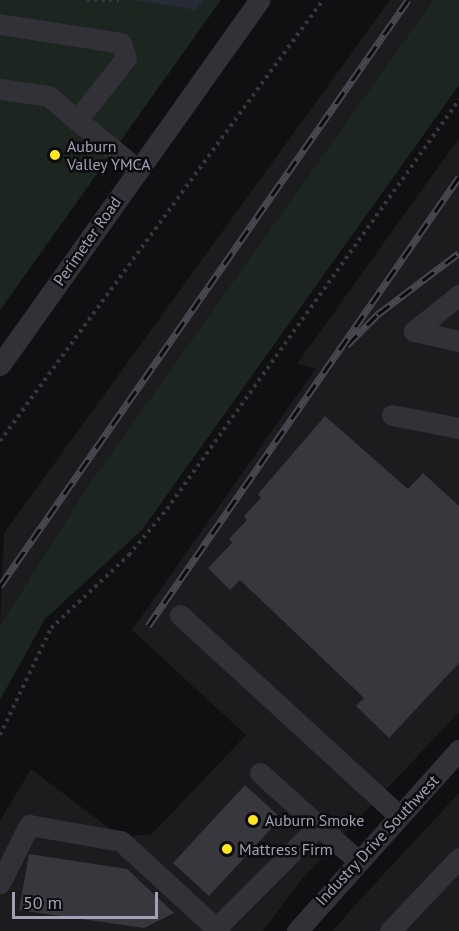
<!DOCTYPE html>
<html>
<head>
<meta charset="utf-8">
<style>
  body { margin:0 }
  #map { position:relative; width:459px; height:931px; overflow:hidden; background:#101012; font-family:"PT Sans",sans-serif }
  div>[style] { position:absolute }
  .built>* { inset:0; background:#1c1c1f }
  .green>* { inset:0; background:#1c251f }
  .water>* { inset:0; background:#262b36 }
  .building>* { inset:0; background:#38373d }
  .path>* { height:4px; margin-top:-2px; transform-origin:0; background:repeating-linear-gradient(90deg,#37373e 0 3px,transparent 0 7.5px) }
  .minor>* { height:21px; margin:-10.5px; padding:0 10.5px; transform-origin:10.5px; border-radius:10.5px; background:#313137 }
  .rail>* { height:7px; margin-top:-3.5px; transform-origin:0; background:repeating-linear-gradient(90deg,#0c0b0d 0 14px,#484850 0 28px); box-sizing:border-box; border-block:2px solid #484850 }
  .dots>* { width:16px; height:16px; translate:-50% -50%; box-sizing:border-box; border:3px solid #0c0b0d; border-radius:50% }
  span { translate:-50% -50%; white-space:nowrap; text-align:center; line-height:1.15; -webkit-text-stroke:5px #0c0b0d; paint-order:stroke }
  .poi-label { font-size:16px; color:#a0a1b4 }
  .left { translate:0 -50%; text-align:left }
  .street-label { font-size:16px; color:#a0a1b4 }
  .scale { position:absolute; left:12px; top:892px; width:146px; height:27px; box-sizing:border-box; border:3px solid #a0a1b4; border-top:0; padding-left:8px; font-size:18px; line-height:21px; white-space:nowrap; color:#a0a1b4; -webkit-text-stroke:4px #0c0b0d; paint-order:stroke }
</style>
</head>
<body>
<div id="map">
  <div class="built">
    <div style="clip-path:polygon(390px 0,433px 0,90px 483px,0 625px,4px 533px)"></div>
    <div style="clip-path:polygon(459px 138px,459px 712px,301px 880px,263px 931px,0 931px,0 821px,31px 769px,121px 837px,152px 834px,246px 735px,132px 630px,316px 368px,297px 364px)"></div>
    <div style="clip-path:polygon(459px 793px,459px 931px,333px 931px,355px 905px)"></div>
  </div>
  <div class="green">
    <div style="clip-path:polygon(0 0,221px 0,0 310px)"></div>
    <div style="clip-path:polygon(433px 0,459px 0,459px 85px,142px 530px,45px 619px,0 700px,0 625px,90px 483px)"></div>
  </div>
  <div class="water">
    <div style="clip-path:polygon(135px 0,204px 0,196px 10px)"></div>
  </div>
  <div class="building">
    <div style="clip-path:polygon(325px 416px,408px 489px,423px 473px,459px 506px,459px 663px,389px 738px,356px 706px,364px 698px,240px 580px,230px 590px,208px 568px,232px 543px,229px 539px,247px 520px,244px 516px,261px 498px,258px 494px)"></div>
    <div style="clip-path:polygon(245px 785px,281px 818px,209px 896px,173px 863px)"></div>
    <div style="clip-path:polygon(29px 854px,127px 869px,174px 913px,144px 928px,19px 910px)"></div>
  </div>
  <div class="path">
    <div style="left:87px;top:0;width:32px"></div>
    <div style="left:0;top:441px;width:547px;rotate:-53.78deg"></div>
    <div style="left:0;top:735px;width:119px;rotate:-64.5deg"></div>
    <div style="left:51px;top:628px;width:107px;rotate:-43.1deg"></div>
    <div style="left:129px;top:555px;width:60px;rotate:-50.4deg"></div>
    <div style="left:167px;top:509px;width:503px;rotate:-54.48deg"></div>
  </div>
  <div class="minor">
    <div style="left:0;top:24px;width:122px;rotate:8.9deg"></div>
    <div style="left:121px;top:43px;width:16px;rotate:72deg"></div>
    <div style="left:126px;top:58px;width:79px;rotate:128.3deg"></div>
    <div style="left:77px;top:120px;width:77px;rotate:39.2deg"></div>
    <div style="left:0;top:89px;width:49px;rotate:8.1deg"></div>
    <div style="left:49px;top:96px;width:37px;rotate:41deg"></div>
    <div style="left:459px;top:295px;width:58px;rotate:141.3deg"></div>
    <div style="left:414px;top:331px;width:46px;rotate:12.5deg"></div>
    <div style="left:0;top:365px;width:448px;rotate:-54.6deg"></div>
    <div style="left:392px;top:415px;width:68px;rotate:11deg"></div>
    <div style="left:180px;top:615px;width:297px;rotate:42.5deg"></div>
    <div style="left:260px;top:773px;width:132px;rotate:41.9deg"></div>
    <div style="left:0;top:883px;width:65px;rotate:-63.4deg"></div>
    <div style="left:29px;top:825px;width:93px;rotate:9.9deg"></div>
    <div style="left:121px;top:841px;width:133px;rotate:42.6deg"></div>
    <div style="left:213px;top:931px;width:148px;rotate:-45deg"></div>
    <div style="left:297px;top:931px;width:243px;rotate:-48.2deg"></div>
    <div style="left:390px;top:931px;width:100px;rotate:-46.6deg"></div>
  </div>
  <div class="rail">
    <div style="left:347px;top:345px;width:44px;rotate:-45deg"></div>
    <div style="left:378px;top:314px;width:101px;rotate:-37deg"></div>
    <div style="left:0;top:586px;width:714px;rotate:-55.15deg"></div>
    <div style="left:148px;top:626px;width:546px;rotate:-55.29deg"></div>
  </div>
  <div class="dots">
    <div style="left:55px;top:155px;background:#ffe71b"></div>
    <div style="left:253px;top:820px;background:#ffe71b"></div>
    <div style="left:227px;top:849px;background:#ffe71b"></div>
  </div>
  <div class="poi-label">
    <span class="left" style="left:67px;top:155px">Auburn<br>Valley YMCA</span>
    <span class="left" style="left:265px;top:820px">Auburn Smoke</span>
    <span class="left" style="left:239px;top:849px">Mattress Firm</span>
  </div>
  <div class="street-label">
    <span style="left:87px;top:241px;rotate:-55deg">Perimeter Road</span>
    <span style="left:377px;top:840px;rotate:-47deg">Industry Drive Southwest</span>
  </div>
  <div class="scale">50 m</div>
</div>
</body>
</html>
